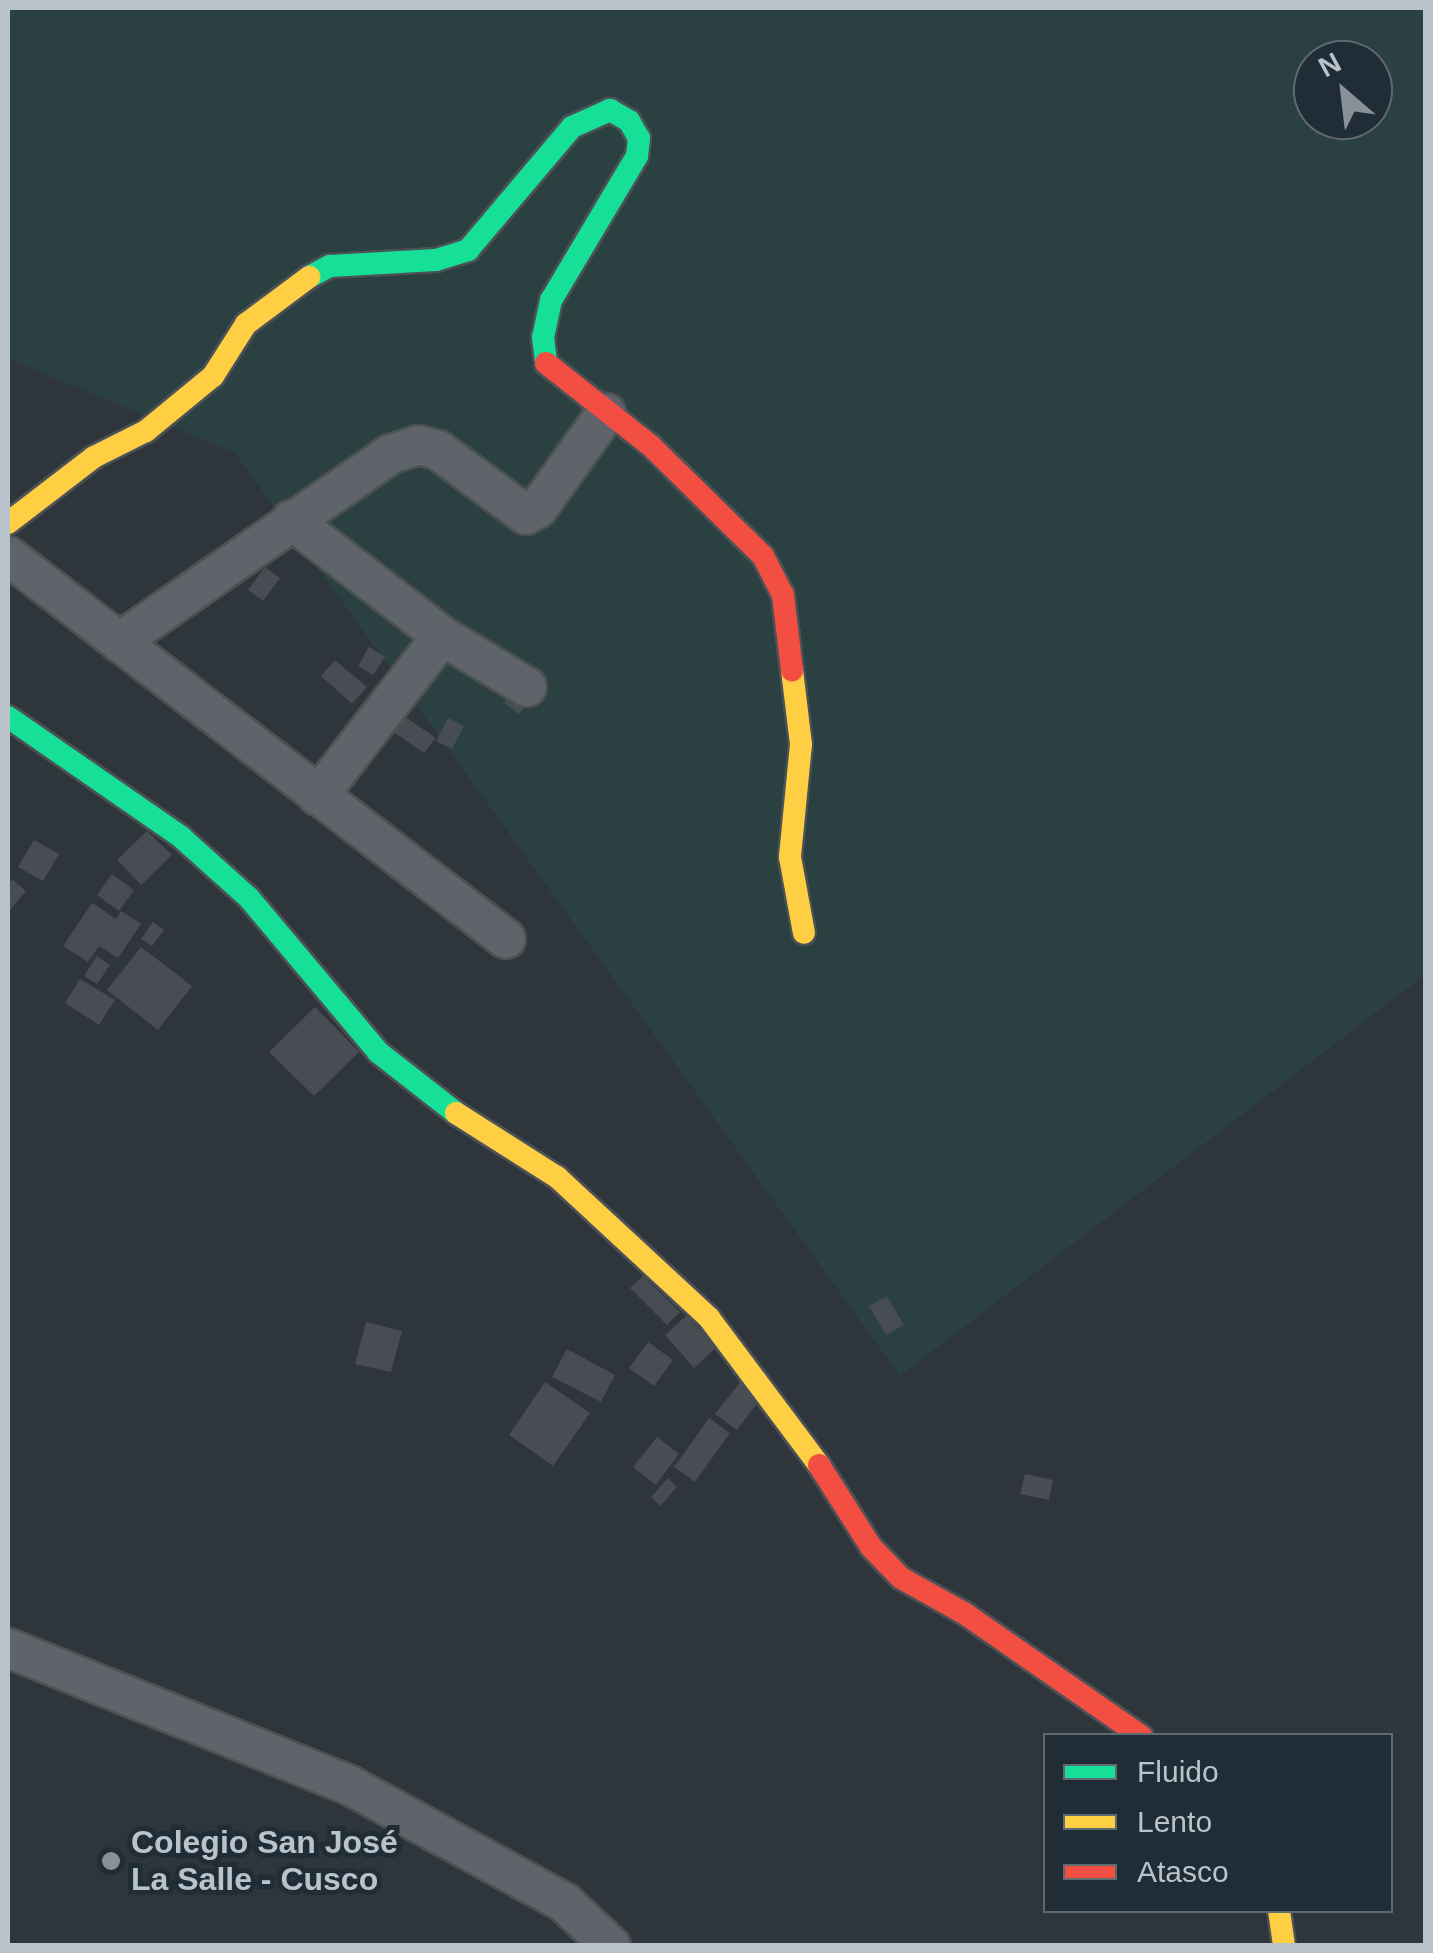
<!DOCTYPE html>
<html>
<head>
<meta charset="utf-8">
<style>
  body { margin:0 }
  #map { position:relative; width:1433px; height:1953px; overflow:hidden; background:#2e353b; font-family:Helvetica,sans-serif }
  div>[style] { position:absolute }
  .green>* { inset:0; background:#2b4040 }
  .building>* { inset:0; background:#474d52 }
  .roads { filter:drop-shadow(2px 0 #4c5156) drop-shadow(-2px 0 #4c5156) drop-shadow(0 2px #4c5156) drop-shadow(0 -2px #4c5156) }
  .street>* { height:38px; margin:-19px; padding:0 19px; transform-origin:19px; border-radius:19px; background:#5e6469 }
  .fast>* { height:22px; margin:-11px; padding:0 11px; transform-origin:11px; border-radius:11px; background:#16e098 }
  .slow>* { height:22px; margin:-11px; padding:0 11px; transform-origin:11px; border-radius:11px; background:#ffcf43 }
  .jam>* { height:22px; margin:-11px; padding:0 11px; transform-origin:11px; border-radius:11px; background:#f24e42 }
  .dots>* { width:28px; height:28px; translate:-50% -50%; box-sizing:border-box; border:5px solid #212d36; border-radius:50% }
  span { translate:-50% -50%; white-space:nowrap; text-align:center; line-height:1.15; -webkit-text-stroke:10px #212d36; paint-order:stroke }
  .poi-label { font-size:32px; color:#b9c3cb; font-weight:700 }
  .left { translate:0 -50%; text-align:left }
  .frame { position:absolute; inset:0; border:10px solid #b9c3cb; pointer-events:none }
  .legend { position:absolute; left:1043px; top:1733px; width:350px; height:180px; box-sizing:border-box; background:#212d36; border:2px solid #5e6972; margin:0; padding:12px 18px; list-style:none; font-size:30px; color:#b9c3cb }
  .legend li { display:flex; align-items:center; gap:20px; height:50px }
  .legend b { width:50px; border:2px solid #5e6972 }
  .north { position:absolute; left:1293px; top:40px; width:100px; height:100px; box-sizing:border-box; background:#212d36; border:2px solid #5e6972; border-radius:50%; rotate:332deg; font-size:28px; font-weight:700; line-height:40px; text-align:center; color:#b9c3cb }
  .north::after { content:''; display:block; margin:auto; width:35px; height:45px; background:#889199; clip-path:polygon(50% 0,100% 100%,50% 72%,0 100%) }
</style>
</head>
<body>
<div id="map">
  <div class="green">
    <div style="clip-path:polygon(evenodd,8px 8px,1425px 8px,1425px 975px,900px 1376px,235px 453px,8px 359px,8px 8px,1313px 60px,1373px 60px,1373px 120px,1313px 120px,1313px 60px)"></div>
  </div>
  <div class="building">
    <div style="clip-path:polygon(265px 567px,280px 578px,263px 601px,248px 590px)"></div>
    <div style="clip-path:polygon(369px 647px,385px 657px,373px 675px,358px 666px)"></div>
    <div style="clip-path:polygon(335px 660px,367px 687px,352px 704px,321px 676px)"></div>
    <div style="clip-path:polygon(513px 691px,528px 703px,519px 714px,504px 703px)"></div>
    <div style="clip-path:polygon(398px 712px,436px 738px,424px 753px,386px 727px)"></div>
    <div style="clip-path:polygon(448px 718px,464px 726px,452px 749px,436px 741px)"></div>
    <div style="clip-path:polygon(147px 831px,172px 855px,141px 885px,117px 860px)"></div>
    <div style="clip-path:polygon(34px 840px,59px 854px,43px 881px,18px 867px)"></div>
    <div style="clip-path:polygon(112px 874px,134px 890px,119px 911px,97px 895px)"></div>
    <div style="clip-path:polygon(12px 879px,26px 891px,8px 912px,8px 885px)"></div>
    <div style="clip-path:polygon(92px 903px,116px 919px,121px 911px,141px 924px,118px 958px,99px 946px,88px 962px,63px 946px)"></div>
    <div style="clip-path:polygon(153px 922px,164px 930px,152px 946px,141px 939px)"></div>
    <div style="clip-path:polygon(141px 947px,192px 986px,158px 1030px,107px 990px)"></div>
    <div style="clip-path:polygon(97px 956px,110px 965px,97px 984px,84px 976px)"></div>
    <div style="clip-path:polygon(80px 979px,115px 1000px,99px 1025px,65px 1003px)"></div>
    <div style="clip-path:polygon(315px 1007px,359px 1052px,314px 1096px,269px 1052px)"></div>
    <div style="clip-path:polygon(643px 1276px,680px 1312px,667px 1325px,630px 1288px)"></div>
    <div style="clip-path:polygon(887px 1296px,904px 1325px,886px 1335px,869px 1306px)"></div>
    <div style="clip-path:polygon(687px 1315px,716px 1348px,694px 1368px,665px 1335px)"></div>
    <div style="clip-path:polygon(366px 1322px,402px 1331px,391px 1372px,355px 1364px)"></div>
    <div style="clip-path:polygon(648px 1342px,673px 1360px,654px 1386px,629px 1368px)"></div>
    <div style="clip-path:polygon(567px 1349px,615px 1375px,601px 1402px,552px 1377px)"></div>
    <div style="clip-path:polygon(741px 1381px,762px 1397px,737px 1430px,715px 1414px)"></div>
    <div style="clip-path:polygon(545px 1382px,590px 1413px,553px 1466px,509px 1435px)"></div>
    <div style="clip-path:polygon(709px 1418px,730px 1433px,695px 1482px,674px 1467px)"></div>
    <div style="clip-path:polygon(657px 1437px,679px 1454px,656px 1485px,633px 1467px)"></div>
    <div style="clip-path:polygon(1025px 1474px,1053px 1480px,1049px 1500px,1020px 1494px)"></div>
    <div style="clip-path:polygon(668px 1478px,677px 1487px,660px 1506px,651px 1497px)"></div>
  </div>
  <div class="roads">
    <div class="street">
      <div style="left:291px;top:520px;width:190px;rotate:37.5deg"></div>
      <div style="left:442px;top:636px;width:99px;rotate:31deg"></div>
      <div style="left:8px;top:556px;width:628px;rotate:37.56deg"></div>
      <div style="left:119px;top:642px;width:331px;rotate:-34.7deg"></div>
      <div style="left:391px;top:454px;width:28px;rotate:-18deg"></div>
      <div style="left:418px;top:445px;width:21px;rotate:14deg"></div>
      <div style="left:438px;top:450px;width:109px;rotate:36.5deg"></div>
      <div style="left:526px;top:515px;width:14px;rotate:-30deg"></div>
      <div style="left:538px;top:508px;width:117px;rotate:-54.4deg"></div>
      <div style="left:318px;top:796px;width:202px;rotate:-52.2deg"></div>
      <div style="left:8px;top:1648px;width:367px;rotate:21.9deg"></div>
      <div style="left:349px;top:1785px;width:246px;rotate:28.6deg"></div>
      <div style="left:565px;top:1903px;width:63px;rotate:43.1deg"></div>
    </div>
    <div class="fast">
      <div style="left:309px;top:277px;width:24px;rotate:-28deg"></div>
      <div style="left:330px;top:266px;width:106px;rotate:-3.2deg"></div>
      <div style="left:436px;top:260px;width:34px;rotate:-17deg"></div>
      <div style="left:468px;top:250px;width:161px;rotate:-49.8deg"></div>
      <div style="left:572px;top:127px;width:42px;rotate:-24.1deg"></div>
      <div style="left:610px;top:110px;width:22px;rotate:30deg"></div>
      <div style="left:629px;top:121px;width:20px;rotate:60deg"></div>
      <div style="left:639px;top:138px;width:18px;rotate:96deg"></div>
      <div style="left:637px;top:156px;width:168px;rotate:120.8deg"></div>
      <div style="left:551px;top:300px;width:38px;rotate:102deg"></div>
      <div style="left:543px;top:337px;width:26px;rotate:83deg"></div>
      <div style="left:8px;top:717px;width:211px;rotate:34.7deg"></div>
      <div style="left:181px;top:837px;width:91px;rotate:41.9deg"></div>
      <div style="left:249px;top:898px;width:201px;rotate:50deg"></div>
      <div style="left:378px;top:1052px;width:99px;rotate:38deg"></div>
    </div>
    <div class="slow">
      <div style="left:8px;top:523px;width:108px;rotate:-37.5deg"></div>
      <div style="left:94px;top:457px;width:58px;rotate:-26.6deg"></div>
      <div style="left:146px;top:431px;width:87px;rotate:-39.4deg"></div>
      <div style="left:213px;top:376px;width:62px;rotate:-57.6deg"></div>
      <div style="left:246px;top:324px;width:79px;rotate:-36.7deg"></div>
      <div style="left:792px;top:670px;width:75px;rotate:83.1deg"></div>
      <div style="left:801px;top:744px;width:114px;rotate:95.6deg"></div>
      <div style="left:790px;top:857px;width:77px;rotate:79.6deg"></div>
      <div style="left:456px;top:1113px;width:120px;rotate:32.4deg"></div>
      <div style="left:557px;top:1177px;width:207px;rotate:42.8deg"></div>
      <div style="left:709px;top:1318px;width:184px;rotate:53.2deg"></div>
      <div style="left:1279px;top:1910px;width:36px;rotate:82deg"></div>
    </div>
    <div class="jam">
      <div style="left:546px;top:363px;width:134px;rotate:38.3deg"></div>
      <div style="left:651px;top:446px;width:157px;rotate:44.5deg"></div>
      <div style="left:763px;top:556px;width:44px;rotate:62.9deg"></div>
      <div style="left:783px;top:595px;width:76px;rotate:83.2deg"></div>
      <div style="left:819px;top:1465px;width:97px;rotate:57.6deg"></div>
      <div style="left:871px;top:1547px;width:43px;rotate:45.9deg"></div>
      <div style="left:901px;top:1578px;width:72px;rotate:29.1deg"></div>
      <div style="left:964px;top:1613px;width:216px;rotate:34.8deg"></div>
    </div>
  </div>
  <div class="dots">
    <div style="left:111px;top:1861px;background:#889199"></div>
  </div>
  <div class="poi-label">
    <span class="left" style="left:131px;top:1861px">Colegio San José<br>La Salle - Cusco</span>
  </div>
  <div class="frame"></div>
  <ul class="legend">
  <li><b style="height:12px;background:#16e098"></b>Fluido</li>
  <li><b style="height:12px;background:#ffcf43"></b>Lento</li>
  <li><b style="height:12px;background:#f24e42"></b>Atasco</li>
  </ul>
  <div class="north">N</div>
</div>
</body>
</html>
